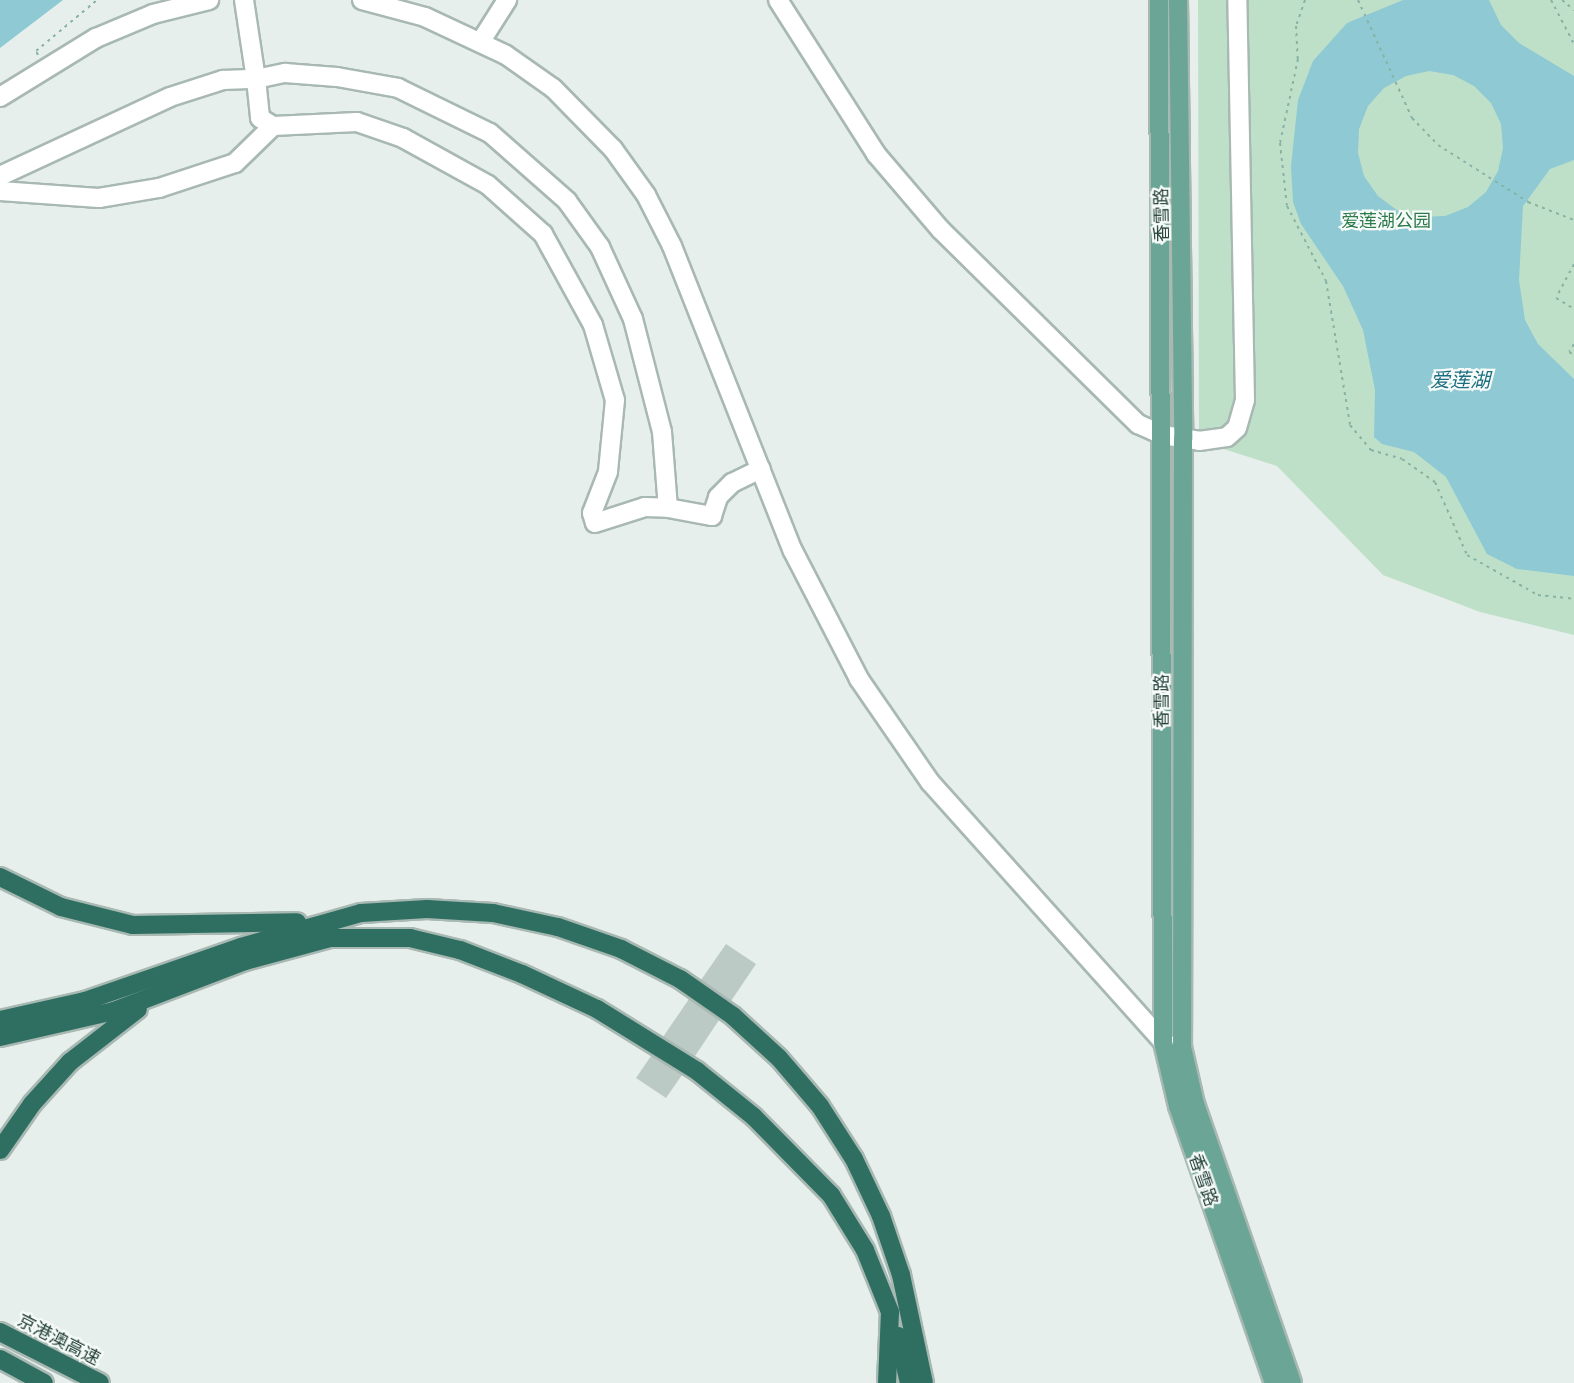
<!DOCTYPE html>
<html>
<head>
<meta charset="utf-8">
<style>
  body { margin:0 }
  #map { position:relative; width:1574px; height:1383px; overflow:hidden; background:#e6efeb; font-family:Barlow,"Noto Sans SC",sans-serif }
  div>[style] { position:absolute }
  .green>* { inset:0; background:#bfe0c8 }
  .water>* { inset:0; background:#8ec9d4 }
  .building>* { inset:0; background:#bbcac4 }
  .path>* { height:2px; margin-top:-1px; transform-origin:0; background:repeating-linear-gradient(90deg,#86b3a5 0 3px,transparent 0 7.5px) }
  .roads { filter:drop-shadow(2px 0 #a8b8b2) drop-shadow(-2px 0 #a8b8b2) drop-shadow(0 2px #a8b8b2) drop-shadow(0 -2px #a8b8b2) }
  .minor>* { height:18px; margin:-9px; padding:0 9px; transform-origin:9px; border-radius:9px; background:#fff }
  .major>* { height:18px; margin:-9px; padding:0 9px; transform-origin:9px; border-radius:9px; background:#6aa596 }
  .highway>* { height:18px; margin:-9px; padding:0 9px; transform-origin:9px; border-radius:9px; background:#2f6f62 }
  span { translate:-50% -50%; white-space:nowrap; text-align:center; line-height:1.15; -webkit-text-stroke:4.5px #f7fbf9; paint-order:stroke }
  .street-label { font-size:18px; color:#24423a }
  .park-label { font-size:18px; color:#2d7a4b }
  .water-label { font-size:20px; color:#1c6f80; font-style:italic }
</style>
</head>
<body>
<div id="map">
  <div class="green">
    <div style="clip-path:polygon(1198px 0,1574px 0,1574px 635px,1480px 612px,1383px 575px,1277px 466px,1199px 441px)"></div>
  </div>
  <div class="water">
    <div style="clip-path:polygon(0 0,63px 0,0 48px)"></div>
    <div style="clip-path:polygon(evenodd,1403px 0,1489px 0,1501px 25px,1519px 43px,1574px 76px,1574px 160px,1550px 169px,1523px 206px,1519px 280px,1525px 320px,1538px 344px,1574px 379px,1574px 576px,1517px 569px,1487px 554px,1446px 477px,1414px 452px,1382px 444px,1374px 437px,1375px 390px,1363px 330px,1343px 286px,1301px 224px,1293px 202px,1291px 166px,1298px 100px,1313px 61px,1347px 23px,1403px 0,1429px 71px,1453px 75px,1474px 86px,1491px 103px,1501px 124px,1503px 148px,1498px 171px,1486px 192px,1468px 207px,1445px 216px,1421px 217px,1398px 211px,1378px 196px,1364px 176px,1358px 153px,1359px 129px,1368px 106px,1384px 88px,1406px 76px,1429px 71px)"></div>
  </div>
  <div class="building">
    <div style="clip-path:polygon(726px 944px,756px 964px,731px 1001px,701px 980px)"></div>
    <div style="clip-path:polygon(689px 999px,719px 1020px,695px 1056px,663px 1037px)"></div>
    <div style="clip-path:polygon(651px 1056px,682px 1075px,666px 1098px,636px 1078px)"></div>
  </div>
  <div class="path">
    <div style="left:1305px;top:0;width:28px;rotate:109deg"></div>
    <div style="left:1296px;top:26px;width:33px;rotate:87deg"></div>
    <div style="left:1298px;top:59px;width:86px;rotate:102.1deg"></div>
    <div style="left:1280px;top:143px;width:63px;rotate:83.7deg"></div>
    <div style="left:1287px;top:206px;width:85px;rotate:62.5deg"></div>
    <div style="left:1326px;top:281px;width:146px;rotate:80.5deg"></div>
    <div style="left:1350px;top:425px;width:33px;rotate:50deg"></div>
    <div style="left:1371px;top:450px;width:32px;rotate:16deg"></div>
    <div style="left:1402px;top:459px;width:40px;rotate:34.9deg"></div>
    <div style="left:1435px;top:482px;width:80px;rotate:66.3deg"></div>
    <div style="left:1467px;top:555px;width:81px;rotate:29.4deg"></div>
    <div style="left:1538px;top:595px;width:36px;rotate:6deg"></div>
    <div style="left:1358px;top:0;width:130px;rotate:65.4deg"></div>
    <div style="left:1412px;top:118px;width:37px;rotate:46deg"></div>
    <div style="left:1438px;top:145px;width:107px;rotate:32.3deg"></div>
    <div style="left:1528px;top:202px;width:49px;rotate:21.4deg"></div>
    <div style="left:1551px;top:0;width:50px;rotate:62.4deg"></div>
    <div style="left:1562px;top:0;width:16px;rotate:40deg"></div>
    <div style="left:38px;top:55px;width:4px;rotate:-117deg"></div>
    <div style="left:36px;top:51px;width:80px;rotate:-39.9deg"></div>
    <div style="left:1574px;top:264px;width:38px;rotate:118deg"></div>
    <div style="left:1556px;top:298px;width:21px;rotate:31deg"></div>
    <div style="left:1574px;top:344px;width:9px;rotate:122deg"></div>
    <div style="left:1569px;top:352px;width:6px;rotate:31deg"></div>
  </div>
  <div class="roads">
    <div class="minor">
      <div style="left:244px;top:0;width:80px;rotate:81.4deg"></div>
      <div style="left:256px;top:79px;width:30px;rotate:-12deg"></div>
      <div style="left:285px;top:73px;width:52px;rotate:4.4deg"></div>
      <div style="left:337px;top:77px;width:62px;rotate:10.2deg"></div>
      <div style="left:398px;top:88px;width:102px;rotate:26.1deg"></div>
      <div style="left:490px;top:133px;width:103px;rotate:41.4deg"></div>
      <div style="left:567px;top:201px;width:57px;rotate:54.3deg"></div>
      <div style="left:600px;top:247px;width:79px;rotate:65.4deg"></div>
      <div style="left:633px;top:319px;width:117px;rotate:75.6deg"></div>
      <div style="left:662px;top:432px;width:76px;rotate:85.5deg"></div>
      <div style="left:668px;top:508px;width:45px;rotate:10.3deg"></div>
      <div style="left:712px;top:516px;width:20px;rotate:-72deg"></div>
      <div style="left:718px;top:497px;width:20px;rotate:-45deg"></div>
      <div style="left:732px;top:483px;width:32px;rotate:-26deg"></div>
      <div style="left:362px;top:0;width:65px;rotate:15.1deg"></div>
      <div style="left:425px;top:17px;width:89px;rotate:25.1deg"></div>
      <div style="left:506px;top:55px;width:57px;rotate:35.1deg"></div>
      <div style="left:553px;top:88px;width:86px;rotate:45.5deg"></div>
      <div style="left:613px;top:149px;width:57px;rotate:54.3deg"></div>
      <div style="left:646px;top:195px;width:57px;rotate:63deg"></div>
      <div style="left:672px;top:246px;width:328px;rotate:68.4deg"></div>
      <div style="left:793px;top:551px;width:144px;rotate:62.7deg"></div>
      <div style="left:859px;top:679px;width:125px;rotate:55.4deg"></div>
      <div style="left:930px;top:782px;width:349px;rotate:48.1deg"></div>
      <div style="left:1163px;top:1042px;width:9px;rotate:27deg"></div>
      <div style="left:778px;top:0;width:183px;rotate:57.5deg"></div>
      <div style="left:876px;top:154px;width:99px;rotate:49.5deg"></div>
      <div style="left:940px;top:229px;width:278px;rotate:44.6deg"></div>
      <div style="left:1138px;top:424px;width:27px;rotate:24deg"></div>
      <div style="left:1163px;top:435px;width:36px;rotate:9deg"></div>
      <div style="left:1199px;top:441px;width:28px;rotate:-8deg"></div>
      <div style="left:1227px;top:437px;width:13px;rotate:-42deg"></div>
      <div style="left:1237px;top:428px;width:29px;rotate:-74deg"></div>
      <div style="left:1245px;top:400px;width:400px;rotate:-91.1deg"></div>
      <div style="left:481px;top:41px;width:49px;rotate:-57.6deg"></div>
      <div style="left:0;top:97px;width:113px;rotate:-31.6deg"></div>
      <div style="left:96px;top:38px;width:62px;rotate:-22.8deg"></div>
      <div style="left:153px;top:14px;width:58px;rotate:-14deg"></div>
      <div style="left:0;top:176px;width:187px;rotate:-24.9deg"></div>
      <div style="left:170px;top:97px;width:56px;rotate:-17.8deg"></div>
      <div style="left:223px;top:80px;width:33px;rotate:-2deg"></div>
      <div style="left:256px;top:79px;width:39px;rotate:84deg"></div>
      <div style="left:260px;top:118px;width:15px;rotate:32deg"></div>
      <div style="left:273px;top:126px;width:84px;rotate:-2.7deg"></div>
      <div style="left:357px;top:122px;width:49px;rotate:19.2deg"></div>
      <div style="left:403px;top:138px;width:97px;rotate:28.9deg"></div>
      <div style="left:488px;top:185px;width:74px;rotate:41.7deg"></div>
      <div style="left:543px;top:234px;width:104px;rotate:61.2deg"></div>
      <div style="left:593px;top:325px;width:78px;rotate:73.7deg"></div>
      <div style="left:615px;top:400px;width:72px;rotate:95.6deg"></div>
      <div style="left:608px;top:472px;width:44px;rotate:111.3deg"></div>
      <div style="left:592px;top:513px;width:10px;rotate:73deg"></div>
      <div style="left:595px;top:523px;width:52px;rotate:-17.7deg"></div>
      <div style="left:645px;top:507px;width:23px;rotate:2deg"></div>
      <div style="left:0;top:191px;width:99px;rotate:4deg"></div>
      <div style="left:99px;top:198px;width:61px;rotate:-9.5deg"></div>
      <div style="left:159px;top:188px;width:80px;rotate:-18.2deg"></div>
      <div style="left:235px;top:163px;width:53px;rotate:-44.2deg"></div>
    </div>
    <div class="major">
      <div style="left:1159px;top:0;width:1042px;rotate:89.78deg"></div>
      <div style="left:1163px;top:1042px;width:66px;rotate:76.8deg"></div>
      <div style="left:1178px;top:1106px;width:293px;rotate:70.9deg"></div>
      <div style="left:1178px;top:0;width:439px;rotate:89.3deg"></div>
      <div style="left:1183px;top:439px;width:608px;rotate:90.09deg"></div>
      <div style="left:1182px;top:1047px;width:58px;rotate:77.2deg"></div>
      <div style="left:1195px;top:1104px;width:295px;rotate:70.8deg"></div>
    </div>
    <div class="highway">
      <div style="left:0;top:877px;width:68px;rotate:26.2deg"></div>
      <div style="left:61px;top:907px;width:74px;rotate:14deg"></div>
      <div style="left:133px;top:925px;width:164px;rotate:-1deg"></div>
      <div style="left:0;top:1020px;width:87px;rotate:-12.6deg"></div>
      <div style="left:85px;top:1001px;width:165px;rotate:-19.1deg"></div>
      <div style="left:241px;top:947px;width:125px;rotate:-15.8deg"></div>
      <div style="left:361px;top:913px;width:66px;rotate:-3.5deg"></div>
      <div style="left:427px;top:909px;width:66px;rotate:3.5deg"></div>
      <div style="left:493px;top:913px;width:66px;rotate:12.2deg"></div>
      <div style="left:558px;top:927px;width:67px;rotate:19.2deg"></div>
      <div style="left:621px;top:949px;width:66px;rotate:27deg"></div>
      <div style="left:680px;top:979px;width:65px;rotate:34.9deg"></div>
      <div style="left:733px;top:1016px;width:62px;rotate:42.4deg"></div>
      <div style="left:779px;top:1058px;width:63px;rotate:49.5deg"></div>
      <div style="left:820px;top:1106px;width:63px;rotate:57.3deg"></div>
      <div style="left:854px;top:1159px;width:63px;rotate:64.7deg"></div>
      <div style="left:881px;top:1216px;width:62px;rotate:71.3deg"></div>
      <div style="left:901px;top:1275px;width:110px;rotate:78deg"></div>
      <div style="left:0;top:1037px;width:117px;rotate:-12.8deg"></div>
      <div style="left:114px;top:1011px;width:140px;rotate:-20.9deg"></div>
      <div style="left:245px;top:961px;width:88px;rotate:-15.1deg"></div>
      <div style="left:330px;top:938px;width:80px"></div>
      <div style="left:410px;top:938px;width:51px;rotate:13.5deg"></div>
      <div style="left:460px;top:950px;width:66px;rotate:21.2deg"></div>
      <div style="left:522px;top:974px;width:83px;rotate:25deg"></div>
      <div style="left:597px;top:1009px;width:118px;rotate:31.8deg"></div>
      <div style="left:697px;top:1071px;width:73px;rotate:38.9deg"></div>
      <div style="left:754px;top:1117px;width:110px;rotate:45.4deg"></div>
      <div style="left:831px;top:1195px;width:65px;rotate:58.3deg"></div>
      <div style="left:865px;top:1250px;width:67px;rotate:68deg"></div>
      <div style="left:890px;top:1312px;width:71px;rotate:92.4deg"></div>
      <div style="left:0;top:1150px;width:56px;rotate:-55.2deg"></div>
      <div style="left:32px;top:1104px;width:57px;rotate:-47.9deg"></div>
      <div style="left:70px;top:1062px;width:86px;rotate:-37.9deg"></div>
      <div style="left:0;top:1332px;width:112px;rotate:27deg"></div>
      <div style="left:898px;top:1336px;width:48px;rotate:76.8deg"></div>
      <div style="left:0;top:1359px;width:50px;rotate:28.6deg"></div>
    </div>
  </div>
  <div class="street-label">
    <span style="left:1161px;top:215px;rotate:-91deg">香雪路</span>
    <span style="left:1161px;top:701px;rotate:-90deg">香雪路</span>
    <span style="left:1204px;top:1180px;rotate:71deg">香雪路</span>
    <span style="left:59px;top:1339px;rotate:27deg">京港澳高速</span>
  </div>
  <div class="park-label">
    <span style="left:1386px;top:220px">爱莲湖公园</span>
  </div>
  <div class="water-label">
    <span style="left:1460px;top:379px">爱莲湖</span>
  </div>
</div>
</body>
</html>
